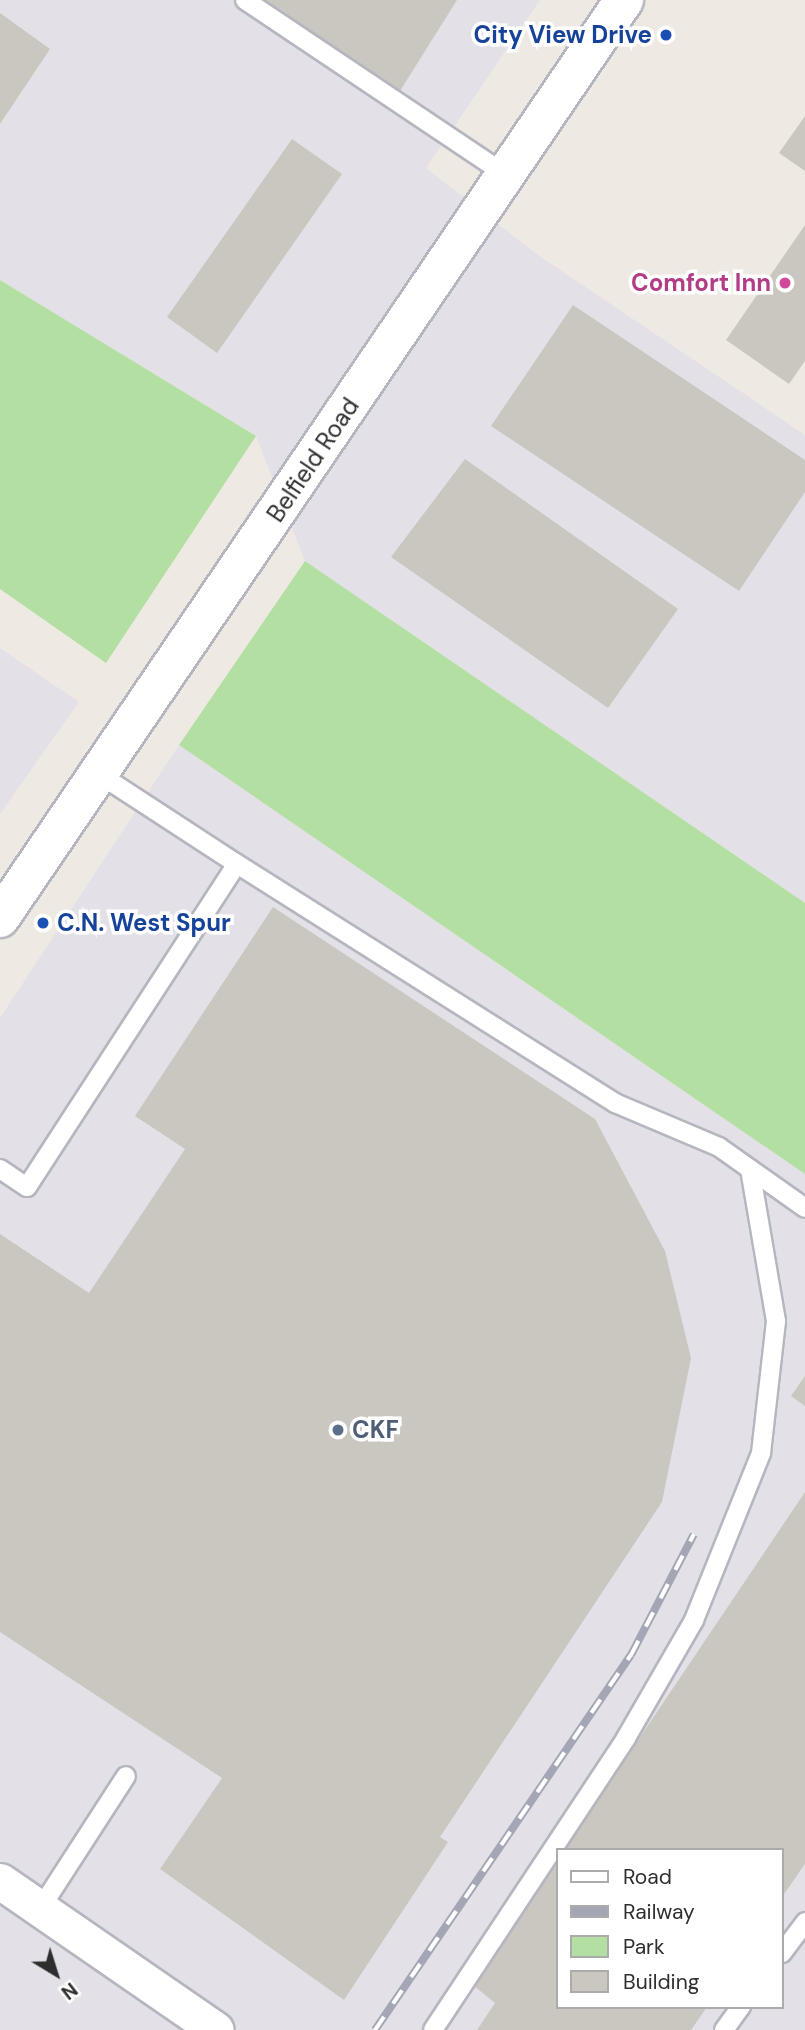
<!DOCTYPE html>
<html>
<head>
<meta charset="utf-8">
<style>
  body { margin:0 }
  #map { position:relative; width:805px; height:2030px; overflow:hidden; background:#eee9e2; font-family:"DM Sans",sans-serif }
  div>[style] { position:absolute }
  .industrial>* { inset:0; background:#e3e1e7 }
  .green>* { inset:0; background:#b3dfa3 }
  .building>* { inset:0; background:#cac7c0 }
  .roads { filter:drop-shadow(2px 0 #b5b6c0) drop-shadow(-2px 0 #b5b6c0) drop-shadow(0 2px #b5b6c0) drop-shadow(0 -2px #b5b6c0) }
  .service>* { height:18px; margin:-9px; padding:0 9px; transform-origin:9px; border-radius:9px; background:#fff }
  .minor>* { height:35px; margin:-17.5px; padding:0 17.5px; transform-origin:17.5px; border-radius:17.5px; background:#fff }
  .secondary>* { height:38px; margin:-19px; padding:0 19px; transform-origin:19px; border-radius:19px; background:#fff }
  .rail>* { height:8px; margin-top:-4px; transform-origin:0; background:repeating-linear-gradient(90deg,#fff 0 16px,#a4a6b6 0 32px); box-sizing:border-box; border-block:2px solid #a4a6b6 }
  .dots>* { width:19px; height:19px; translate:-50% -50%; box-sizing:border-box; border:4px solid #fff; border-radius:50% }
  span { translate:-50% -50%; white-space:nowrap; text-align:center; line-height:1.15; -webkit-text-stroke:7px #fff; paint-order:stroke }
  .transit-label { font-size:24px; color:#164399; font-weight:700 }
  .right { translate:-100% -50%; text-align:right }
  .left { translate:0 -50%; text-align:left }
  .hotel-label { font-size:24px; color:#b23c85; font-weight:700 }
  .street-label { font-size:24px; color:#2e2e2e }
  .service-label { font-size:24px; color:#4e5e75; font-weight:700 }
  .legend { position:absolute; left:556px; top:1848px; width:228px; height:161px; box-sizing:border-box; background:#fff; border:2px solid #ababab; margin:0; padding:9px 12px; list-style:none; font-size:21px; color:#2e2e2e }
  .legend li { display:flex; align-items:center; gap:14px; height:35px }
  .legend b { width:35px; border:2px solid #ababab }
  .north { position:absolute; left:21px; top:1939px; width:70px; height:70px; -webkit-text-stroke:5px #fff; paint-order:stroke; rotate:142deg; font-size:19px; font-weight:700; line-height:28px; text-align:center; color:#2e2e2e }
  .north::after { content:''; display:block; margin:auto; width:24px; height:32px; background:#2e2e2e; clip-path:polygon(50% 0,100% 100%,50% 72%,0 100%) }
</style>
</head>
<body>
<div id="map">
  <div class="industrial">
    <div style="clip-path:polygon(0 0,540px 0,426px 168px,538px 255px,805px 435px,805px 903px,305px 561px,256px 436px,0 280px)"></div>
    <div style="clip-path:polygon(0 648px,79px 702px,0 814px)"></div>
    <div style="clip-path:polygon(evenodd,179px 745px,805px 1174px,805px 2030px,0 2030px,0 1018px,179px 745px,558px 1850px,782px 1850px,782px 2007px,558px 2007px,558px 1850px)"></div>
  </div>
  <div class="green">
    <div style="clip-path:polygon(0 280px,256px 436px,106px 663px,0 589px)"></div>
    <div style="clip-path:polygon(305px 561px,805px 903px,805px 1174px,179px 745px)"></div>
  </div>
  <div class="building">
    <div style="clip-path:polygon(262px 0,457px 0,400px 91px)"></div>
    <div style="clip-path:polygon(0 13px,50px 49px,0 124px)"></div>
    <div style="clip-path:polygon(805px 116px,805px 171px,779px 153px)"></div>
    <div style="clip-path:polygon(292px 139px,342px 174px,217px 353px,167px 317px)"></div>
    <div style="clip-path:polygon(805px 225px,805px 361px,789px 384px,726px 340px)"></div>
    <div style="clip-path:polygon(573px 305px,805px 460px,805px 492px,739px 591px,491px 426px)"></div>
    <div style="clip-path:polygon(465px 459px,678px 609px,608px 708px,391px 557px)"></div>
    <div style="clip-path:polygon(273px 907px,595px 1119px,665px 1251px,691px 1358px,662px 1502px,440px 1837px,448px 1842px,344px 2000px,160px 1869px,222px 1778px,0 1632px,0 1234px,89px 1293px,185px 1149px,135px 1116px)"></div>
    <div style="clip-path:polygon(805px 1376px,805px 1406px,791px 1396px)"></div>
    <div style="clip-path:polygon(805px 1492px,805px 1864px,782px 1897px,782px 1850px,564px 1850px)"></div>
    <div style="clip-path:polygon(558px 1858px,558px 2007px,707px 2007px,691px 2030px,477px 2030px,495px 2003px,473px 1985px)"></div>
  </div>
  <div class="roads">
    <div class="service">
      <div style="left:245px;top:0;width:314px;rotate:33.8deg"></div>
      <div style="left:237px;top:864px;width:447px;rotate:32.3deg"></div>
      <div style="left:615px;top:1103px;width:113px;rotate:22.9deg"></div>
      <div style="left:719px;top:1147px;width:105px;rotate:35.3deg"></div>
      <div style="left:0;top:1169px;width:32px;rotate:34deg"></div>
      <div style="left:27px;top:1187px;width:385px;rotate:-57deg"></div>
      <div style="left:237px;top:864px;width:165px;rotate:-146.9deg"></div>
      <div style="left:40px;top:1909px;width:158px;rotate:-57.1deg"></div>
      <div style="left:782px;top:1953px;width:39px;rotate:-53deg"></div>
      <div style="left:433px;top:2030px;width:350px;rotate:-56.5deg"></div>
      <div style="left:626px;top:1738px;width:136px;rotate:-60deg"></div>
      <div style="left:694px;top:1620px;width:180px;rotate:-68.1deg"></div>
      <div style="left:761px;top:1453px;width:133px;rotate:-83.5deg"></div>
      <div style="left:776px;top:1321px;width:154px;rotate:-99.7deg"></div>
      <div style="left:724px;top:2030px;width:29px;rotate:-54deg"></div>
    </div>
    <div class="minor">
      <div style="left:0;top:1881px;width:262px;rotate:34.6deg"></div>
    </div>
    <div class="secondary">
      <div style="left:0;top:918px;width:1110px;rotate:-55.79deg"></div>
    </div>
  </div>
  <div class="rail">
    <div style="left:375px;top:2030px;width:454px;rotate:-55.7deg"></div>
    <div style="left:631px;top:1655px;width:136px;rotate:-62.5deg"></div>
  </div>
  <div class="dots">
    <div style="left:666px;top:35px;background:#1a4fb4"></div>
    <div style="left:785px;top:283px;background:#d1479c"></div>
    <div style="left:43px;top:923px;background:#1a4fb4"></div>
    <div style="left:338px;top:1430px;background:#5c6f8a"></div>
  </div>
  <div class="transit-label">
    <span class="right" style="left:652px;top:35px">City View Drive</span>
    <span class="left" style="left:57px;top:923px">C.N. West Spur</span>
  </div>
  <div class="hotel-label">
    <span class="right" style="left:771px;top:283px">Comfort Inn</span>
  </div>
  <div class="street-label">
    <span style="left:313px;top:460px;rotate:-56deg">Belfield Road</span>
  </div>
  <div class="service-label">
    <span class="left" style="left:352px;top:1430px">CKF</span>
  </div>
  <ul class="legend">
  <li><b style="height:9px;background:#fff"></b>Road</li>
  <li><b style="height:9px;background:#a4a6b6"></b>Railway</li>
  <li><b style="height:19px;background:#b3dfa3"></b>Park</li>
  <li><b style="height:19px;background:#cac7c0"></b>Building</li>
  </ul>
  <div class="north">N</div>
</div>
</body>
</html>
